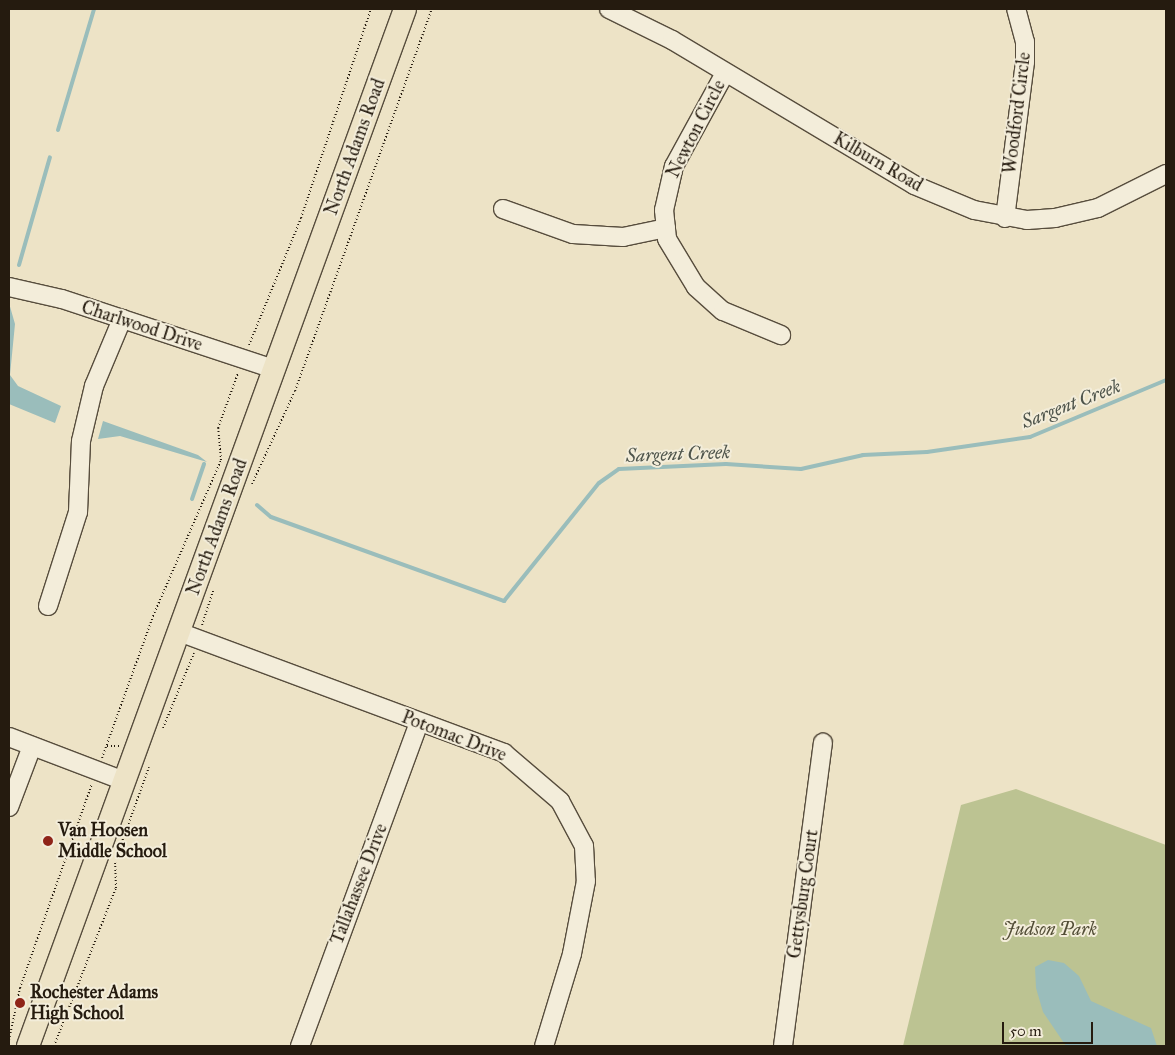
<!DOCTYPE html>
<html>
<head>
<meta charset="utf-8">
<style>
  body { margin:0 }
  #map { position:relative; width:1175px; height:1055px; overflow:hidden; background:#ede3c6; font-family:"IM FELL Great Primer",serif }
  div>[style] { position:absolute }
  .green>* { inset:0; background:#bcc392 }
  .water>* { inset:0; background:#9abdbb }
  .stream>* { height:4px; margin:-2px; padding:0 2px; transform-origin:2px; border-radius:2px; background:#9abdbb }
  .path>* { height:2px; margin-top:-1px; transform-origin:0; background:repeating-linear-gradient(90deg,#251b0f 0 1px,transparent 0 3.5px) }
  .roads { filter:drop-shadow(1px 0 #574d3d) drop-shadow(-1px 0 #574d3d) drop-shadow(0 1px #574d3d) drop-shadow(0 -1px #574d3d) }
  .minor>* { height:18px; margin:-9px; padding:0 9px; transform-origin:9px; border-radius:9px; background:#f3edda }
  .major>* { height:22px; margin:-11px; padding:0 11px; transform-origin:11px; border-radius:11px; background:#ede3c6 }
  .dots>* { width:14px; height:14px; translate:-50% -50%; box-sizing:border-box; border:2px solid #f3edda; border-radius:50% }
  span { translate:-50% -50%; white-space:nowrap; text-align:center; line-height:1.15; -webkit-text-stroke:4px #f3edda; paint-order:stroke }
  .street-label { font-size:18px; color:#251b0f }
  .poi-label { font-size:18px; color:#251b0f; font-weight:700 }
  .left { translate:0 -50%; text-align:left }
  .park-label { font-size:18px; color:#524d36; font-style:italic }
  .water-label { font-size:19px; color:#4e544b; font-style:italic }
  .frame { position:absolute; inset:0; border:10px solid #251b0f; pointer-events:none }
  .scale { position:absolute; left:1002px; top:1022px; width:91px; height:22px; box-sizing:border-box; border:2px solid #251b0f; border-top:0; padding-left:6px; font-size:15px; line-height:18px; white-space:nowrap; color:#251b0f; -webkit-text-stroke:4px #f3edda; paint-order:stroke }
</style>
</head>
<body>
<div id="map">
  <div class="green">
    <div style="clip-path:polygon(1016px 789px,1166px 845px,1166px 1046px,903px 1046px,961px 805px)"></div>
  </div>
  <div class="water">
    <div style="clip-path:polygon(9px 303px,15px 324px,10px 375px,18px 386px,61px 406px,55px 423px,9px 404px)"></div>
    <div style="clip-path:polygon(103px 421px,198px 455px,207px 462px,120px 436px,98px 439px)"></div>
    <div style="clip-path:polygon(1048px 960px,1064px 963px,1079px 976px,1091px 1001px,1151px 1028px,1157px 1046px,1066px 1046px,1043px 1012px,1036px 988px,1035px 967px)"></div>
  </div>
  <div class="stream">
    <div style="left:58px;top:130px;width:126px;rotate:-73.4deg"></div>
    <div style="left:19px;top:265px;width:112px;rotate:-74deg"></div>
    <div style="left:192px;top:499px;width:37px;rotate:-71deg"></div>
    <div style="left:257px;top:505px;width:18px;rotate:41deg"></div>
    <div style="left:271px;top:517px;width:248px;rotate:19.8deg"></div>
    <div style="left:504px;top:601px;width:151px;rotate:-51.2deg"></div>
    <div style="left:599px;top:483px;width:24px;rotate:-35deg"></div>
    <div style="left:619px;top:469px;width:107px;rotate:-2.7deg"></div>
    <div style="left:726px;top:464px;width:75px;rotate:3.8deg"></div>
    <div style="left:801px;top:469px;width:64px;rotate:-12.7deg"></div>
    <div style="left:863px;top:455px;width:64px;rotate:-2.7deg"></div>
    <div style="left:927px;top:452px;width:104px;rotate:-8.3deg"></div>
    <div style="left:1030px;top:437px;width:147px;rotate:-22.7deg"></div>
  </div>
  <div class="path">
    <div style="left:249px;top:345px;width:137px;rotate:-67.7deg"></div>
    <div style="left:301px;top:218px;width:220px;rotate:-71.5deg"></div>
    <div style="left:252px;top:484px;width:102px;rotate:-65.2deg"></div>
    <div style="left:295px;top:391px;width:406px;rotate:-70.3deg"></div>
    <div style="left:202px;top:625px;width:36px;rotate:-72deg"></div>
    <div style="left:163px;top:728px;width:81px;rotate:-67.5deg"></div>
    <div style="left:107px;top:746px;width:12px"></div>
    <div style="left:102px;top:758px;width:151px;rotate:-70.2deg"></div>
    <div style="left:153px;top:616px;width:170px;rotate:-66.4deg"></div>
    <div style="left:221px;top:460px;width:32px;rotate:-95deg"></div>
    <div style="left:218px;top:428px;width:59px;rotate:-70deg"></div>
    <div style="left:119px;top:850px;width:88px;rotate:-70.1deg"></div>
    <div style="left:9px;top:1040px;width:53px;rotate:-78.1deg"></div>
    <div style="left:20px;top:988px;width:217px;rotate:-70.6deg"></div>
    <div style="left:54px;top:1046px;width:170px;rotate:-68.6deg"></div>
    <div style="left:116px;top:888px;width:27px;rotate:-92deg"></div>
  </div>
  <div class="roads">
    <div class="minor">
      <div style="left:609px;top:9px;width:70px;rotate:26.2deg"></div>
      <div style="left:672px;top:40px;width:282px;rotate:30.9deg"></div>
      <div style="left:914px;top:185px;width:65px;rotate:22.6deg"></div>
      <div style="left:974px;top:210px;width:54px;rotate:10.7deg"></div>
      <div style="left:1027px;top:220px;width:28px;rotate:-4deg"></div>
      <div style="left:1055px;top:218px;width:44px;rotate:-13.1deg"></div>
      <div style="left:1098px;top:208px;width:76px;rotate:-26.6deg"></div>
      <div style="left:725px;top:73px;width:106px;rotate:118.7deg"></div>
      <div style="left:674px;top:166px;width:45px;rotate:102.8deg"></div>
      <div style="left:664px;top:210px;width:29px;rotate:84deg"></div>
      <div style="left:667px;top:239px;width:56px;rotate:58.9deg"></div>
      <div style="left:696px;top:287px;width:36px;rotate:42deg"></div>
      <div style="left:723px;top:311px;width:63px;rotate:22.5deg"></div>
      <div style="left:503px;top:209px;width:74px;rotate:19.7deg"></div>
      <div style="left:573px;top:234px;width:50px;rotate:3.4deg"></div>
      <div style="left:623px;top:237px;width:44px;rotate:-11.8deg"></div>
      <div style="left:1005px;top:218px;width:157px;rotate:-82.7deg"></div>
      <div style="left:1025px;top:62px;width:20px;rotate:-90deg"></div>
      <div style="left:1025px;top:42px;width:34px;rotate:-105deg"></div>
      <div style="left:9px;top:287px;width:54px;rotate:12.8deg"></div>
      <div style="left:62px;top:299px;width:223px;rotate:18.3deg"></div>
      <div style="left:48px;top:606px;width:99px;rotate:-72.3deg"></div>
      <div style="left:78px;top:512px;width:71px;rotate:-87.6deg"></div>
      <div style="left:81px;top:441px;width:57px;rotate:-76.7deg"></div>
      <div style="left:94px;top:386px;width:73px;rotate:-67.3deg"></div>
      <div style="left:179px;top:632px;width:347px;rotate:20.4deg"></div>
      <div style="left:504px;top:753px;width:74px;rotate:40.6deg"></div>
      <div style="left:560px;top:801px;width:51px;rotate:61.9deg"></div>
      <div style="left:584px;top:846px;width:35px;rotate:87deg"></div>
      <div style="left:586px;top:881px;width:74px;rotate:100.9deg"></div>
      <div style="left:572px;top:954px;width:96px;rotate:106.9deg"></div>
      <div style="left:9px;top:737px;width:123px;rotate:20.9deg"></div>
      <div style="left:9px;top:807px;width:65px;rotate:-69.3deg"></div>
      <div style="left:300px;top:1046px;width:344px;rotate:-69.8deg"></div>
      <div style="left:783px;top:1046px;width:306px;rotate:-82.5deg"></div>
    </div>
    <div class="major">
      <div style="left:28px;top:1046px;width:1103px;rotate:-70.02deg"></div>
    </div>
  </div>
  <div class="dots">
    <div style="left:48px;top:841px;background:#8f2418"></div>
    <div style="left:20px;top:1003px;background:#8f2418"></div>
  </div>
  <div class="street-label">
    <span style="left:1017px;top:113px;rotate:-83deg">Woodford Circle</span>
    <span style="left:696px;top:129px;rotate:-63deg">Newton Circle</span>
    <span style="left:355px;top:147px;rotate:-70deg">North Adams Road</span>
    <span style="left:878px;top:162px;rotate:30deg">Kilburn Road</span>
    <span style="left:142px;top:326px;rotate:18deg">Charlwood Drive</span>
    <span style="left:217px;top:527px;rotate:-70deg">North Adams Road</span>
    <span style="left:454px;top:736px;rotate:21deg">Potomac Drive</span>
    <span style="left:359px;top:884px;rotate:-69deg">Tallahassee Drive</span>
    <span style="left:803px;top:894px;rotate:-82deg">Gettysburg Court</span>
  </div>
  <div class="poi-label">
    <span class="left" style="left:58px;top:841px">Van Hoosen<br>Middle School</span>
    <span class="left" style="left:30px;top:1003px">Rochester Adams<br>High School</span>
  </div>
  <div class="park-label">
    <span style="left:1050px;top:929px">Judson Park</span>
  </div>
  <div class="water-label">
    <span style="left:1071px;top:404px;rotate:-21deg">Sargent Creek</span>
    <span style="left:678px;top:454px;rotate:-2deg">Sargent Creek</span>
  </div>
  <div class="frame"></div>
  <div class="scale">50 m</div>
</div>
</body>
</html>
